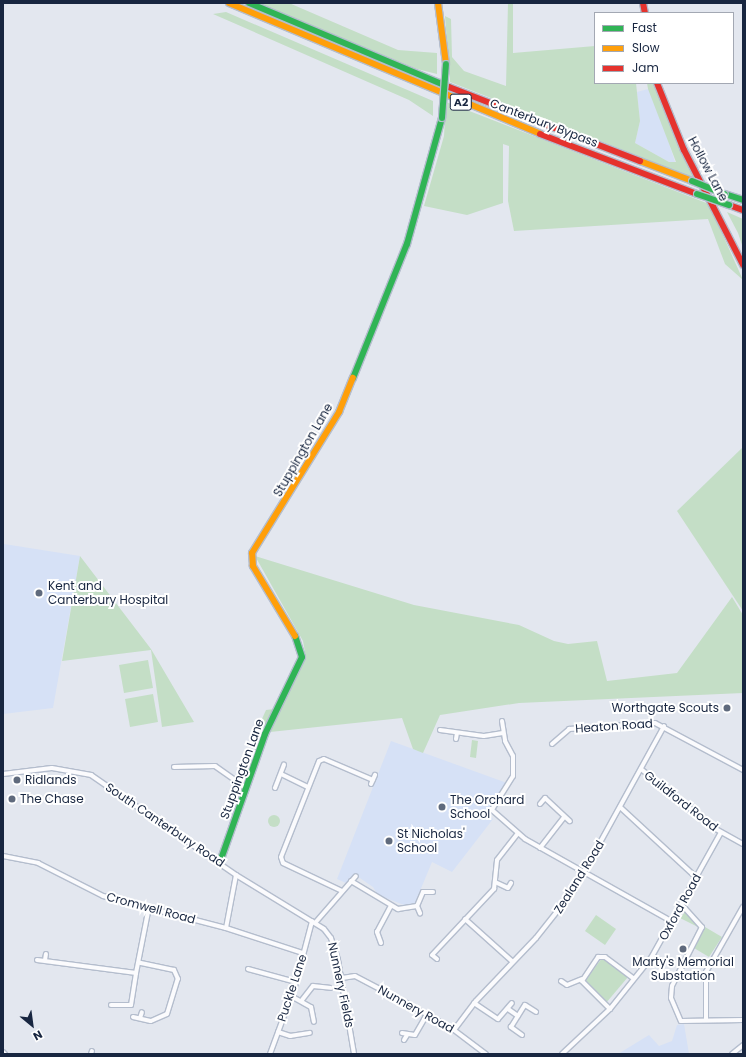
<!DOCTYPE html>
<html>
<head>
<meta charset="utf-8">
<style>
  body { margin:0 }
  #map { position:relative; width:746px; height:1057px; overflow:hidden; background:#e3e7ef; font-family:Poppins,sans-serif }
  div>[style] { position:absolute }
  .built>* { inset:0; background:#d6e1f6 }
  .green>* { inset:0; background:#c4dec6 }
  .round { border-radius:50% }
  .roads { filter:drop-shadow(1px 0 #b4bdcd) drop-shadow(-1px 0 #b4bdcd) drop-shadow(0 1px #b4bdcd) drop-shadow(0 -1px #b4bdcd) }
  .street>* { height:4px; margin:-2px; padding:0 2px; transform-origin:2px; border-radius:2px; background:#fbfbfd }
  .fast>* { height:6px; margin:-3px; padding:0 3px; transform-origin:3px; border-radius:3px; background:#30b455 }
  .slow>* { height:6px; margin:-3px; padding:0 3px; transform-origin:3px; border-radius:3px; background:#ff9f0a }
  .jam>* { height:6px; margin:-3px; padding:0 3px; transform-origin:3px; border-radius:3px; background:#e5322d }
  .bridges { filter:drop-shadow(1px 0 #b4bdcd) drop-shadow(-1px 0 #b4bdcd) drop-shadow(0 1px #b4bdcd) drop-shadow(0 -1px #b4bdcd) }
  .fast-bridge>* { height:6px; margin:-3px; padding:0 3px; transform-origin:3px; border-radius:3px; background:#30b455 }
  .dots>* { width:11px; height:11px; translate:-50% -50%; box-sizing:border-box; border:2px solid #fff; border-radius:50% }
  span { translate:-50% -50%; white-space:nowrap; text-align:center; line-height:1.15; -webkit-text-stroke:4px #fff; paint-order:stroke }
  .shield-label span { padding:1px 3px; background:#fff; border:1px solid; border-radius:3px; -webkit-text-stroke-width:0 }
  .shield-label { font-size:11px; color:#182640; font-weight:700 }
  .street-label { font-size:12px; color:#182640 }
  .poi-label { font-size:12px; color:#182640 }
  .left { translate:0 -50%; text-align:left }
  .right { translate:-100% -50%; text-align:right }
  .frame { position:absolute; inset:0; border:4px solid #182640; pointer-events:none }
  .legend { position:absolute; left:594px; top:12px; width:140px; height:72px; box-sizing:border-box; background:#fff; border:1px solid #a3a8b3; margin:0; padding:5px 7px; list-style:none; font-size:12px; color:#182640 }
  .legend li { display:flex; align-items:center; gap:8px; height:20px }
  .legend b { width:20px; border:1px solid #a3a8b3 }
  .north { position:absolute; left:12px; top:1005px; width:40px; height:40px; -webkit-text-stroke:3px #fff; paint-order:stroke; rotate:151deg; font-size:11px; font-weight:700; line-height:16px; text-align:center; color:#182640 }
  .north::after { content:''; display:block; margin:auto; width:14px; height:18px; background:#182640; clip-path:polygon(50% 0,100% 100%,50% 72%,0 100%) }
</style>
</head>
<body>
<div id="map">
  <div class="built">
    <div style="clip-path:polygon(648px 89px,655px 100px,675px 162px,669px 162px,635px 143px,640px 121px,637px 92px)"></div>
    <div style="clip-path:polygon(4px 544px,80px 556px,53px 708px,3px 714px)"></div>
    <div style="clip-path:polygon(391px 741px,507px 783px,487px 813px,493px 819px,452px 872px,432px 862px,415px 903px,404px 905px,378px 895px,373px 887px,354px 874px,346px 883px,337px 879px)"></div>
    <div style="clip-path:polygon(684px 1024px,689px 1054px,618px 1054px,649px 1035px,659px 1046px,672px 1041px,677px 1025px)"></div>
  </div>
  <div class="green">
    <div style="clip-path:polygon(258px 3px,289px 3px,398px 50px,437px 53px,437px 74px,417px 69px)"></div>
    <div style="clip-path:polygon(508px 3px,513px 3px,513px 53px,595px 46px,595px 83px,636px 83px,640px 121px,635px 143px,669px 162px,676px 162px,648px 89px,647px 83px,655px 83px,699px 180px,450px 82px,445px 16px,451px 19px,452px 57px,464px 71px,506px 86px)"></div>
    <div style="clip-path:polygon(226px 12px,433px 101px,433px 116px,409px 100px,213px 14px)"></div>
    <div style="clip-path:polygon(446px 102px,709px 204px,743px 280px,725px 264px,708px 219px,514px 231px,508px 201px,509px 146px,503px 144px,503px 203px,467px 215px,424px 206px,444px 136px)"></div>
    <div style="clip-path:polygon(727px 212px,743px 219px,743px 248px,738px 233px)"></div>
    <div style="clip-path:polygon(743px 447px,743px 611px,677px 511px)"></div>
    <div style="clip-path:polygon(80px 556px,151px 649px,194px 722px,162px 727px,151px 650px,62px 661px)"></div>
    <div style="clip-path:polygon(255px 556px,414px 605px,519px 625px,554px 641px,568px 644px,597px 641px,607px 681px,677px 673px,732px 597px,743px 615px,743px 693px,519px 703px,440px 715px,423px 753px,413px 749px,402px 718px,270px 732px,306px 658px,303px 641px)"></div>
    <div style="clip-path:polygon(148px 660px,153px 688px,124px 693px,119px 665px)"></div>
    <div style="clip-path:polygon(153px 694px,158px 722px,130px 727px,125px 699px)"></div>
    <div style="clip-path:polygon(274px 709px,264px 733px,260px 733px,257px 730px,266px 710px)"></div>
    <div style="clip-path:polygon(472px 740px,478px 741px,476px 758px,470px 757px)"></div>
    <div class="round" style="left:268px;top:815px;width:12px;height:12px"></div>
    <div style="clip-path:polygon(686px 911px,698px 924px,698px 927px,680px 918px)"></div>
    <div style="clip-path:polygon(596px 915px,616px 929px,605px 945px,585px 931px)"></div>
    <div style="clip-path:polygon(705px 927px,722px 937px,709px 957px,694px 948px)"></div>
    <div style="clip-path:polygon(602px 958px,628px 977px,606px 1003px,585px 981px)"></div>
  </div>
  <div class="roads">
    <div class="street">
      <div style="left:502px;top:721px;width:20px;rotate:81deg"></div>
      <div style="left:505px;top:741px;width:17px;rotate:62deg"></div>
      <div style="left:513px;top:756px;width:20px;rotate:90deg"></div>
      <div style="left:513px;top:776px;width:40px;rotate:122deg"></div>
      <div style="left:492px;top:810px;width:44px;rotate:41.3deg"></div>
      <div style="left:525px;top:839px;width:170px;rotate:29.3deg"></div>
      <div style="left:440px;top:730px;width:44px;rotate:7.8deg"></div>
      <div style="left:484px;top:736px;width:19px;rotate:-9deg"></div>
      <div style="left:456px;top:739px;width:6px;rotate:-81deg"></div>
      <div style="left:552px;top:744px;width:23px;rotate:-41deg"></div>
      <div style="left:569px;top:729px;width:86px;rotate:-4deg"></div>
      <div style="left:655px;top:723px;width:100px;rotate:28.1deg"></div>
      <div style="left:174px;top:767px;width:41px;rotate:-1.4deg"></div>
      <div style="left:215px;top:766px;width:38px;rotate:35deg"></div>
      <div style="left:641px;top:769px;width:94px;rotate:38.9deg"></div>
      <div style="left:714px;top:828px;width:33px;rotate:29deg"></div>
      <div style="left:3px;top:774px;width:49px;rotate:-7deg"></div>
      <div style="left:52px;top:768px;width:40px;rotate:10deg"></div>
      <div style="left:91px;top:775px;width:176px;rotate:34.6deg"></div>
      <div style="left:236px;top:875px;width:103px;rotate:31.5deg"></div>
      <div style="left:324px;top:929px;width:11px;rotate:52deg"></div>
      <div style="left:331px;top:938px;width:23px;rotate:72deg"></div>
      <div style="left:338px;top:960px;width:95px;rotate:80.3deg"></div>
      <div style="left:281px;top:774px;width:30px;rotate:26deg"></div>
      <div style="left:371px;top:784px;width:10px;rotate:-66deg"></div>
      <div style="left:275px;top:788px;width:25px;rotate:-69deg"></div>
      <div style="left:540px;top:804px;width:8px;rotate:-50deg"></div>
      <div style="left:545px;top:798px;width:34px;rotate:43deg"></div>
      <div style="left:620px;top:807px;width:105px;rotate:42.7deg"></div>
      <div style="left:540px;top:848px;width:39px;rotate:-52deg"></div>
      <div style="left:3px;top:856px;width:36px;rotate:11deg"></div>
      <div style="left:38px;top:863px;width:73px;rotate:26.9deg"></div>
      <div style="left:103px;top:896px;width:127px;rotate:14.6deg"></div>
      <div style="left:226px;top:928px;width:81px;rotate:18deg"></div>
      <div style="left:351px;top:881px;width:55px;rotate:30.8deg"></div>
      <div style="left:398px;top:909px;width:19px;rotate:-9deg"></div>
      <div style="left:417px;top:906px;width:15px;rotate:-67deg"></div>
      <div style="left:423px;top:892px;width:10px"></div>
      <div style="left:495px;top:882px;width:14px;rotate:25deg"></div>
      <div style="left:508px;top:888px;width:6px;rotate:-59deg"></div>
      <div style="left:342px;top:891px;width:65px;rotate:-154.6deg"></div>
      <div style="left:283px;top:863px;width:6px;rotate:-108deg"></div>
      <div style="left:281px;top:857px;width:103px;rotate:-68.4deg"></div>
      <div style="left:319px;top:761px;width:5px;rotate:-22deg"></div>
      <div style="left:324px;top:759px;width:53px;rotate:23.2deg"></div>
      <div style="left:682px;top:905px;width:30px;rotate:48deg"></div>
      <div style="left:702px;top:927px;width:66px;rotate:117deg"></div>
      <div style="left:672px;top:986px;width:12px;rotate:95deg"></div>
      <div style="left:671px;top:998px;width:25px;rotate:67deg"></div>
      <div style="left:681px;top:1021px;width:62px;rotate:-0.9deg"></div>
      <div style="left:417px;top:906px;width:8px;rotate:67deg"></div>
      <div style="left:465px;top:919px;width:64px;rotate:41.9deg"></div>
      <div style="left:315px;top:923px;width:62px;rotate:-48.9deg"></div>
      <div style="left:226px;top:928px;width:54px;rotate:-79.3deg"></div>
      <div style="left:381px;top:943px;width:12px;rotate:-110deg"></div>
      <div style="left:377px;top:932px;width:30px;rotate:-62deg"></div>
      <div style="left:437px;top:959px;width:6px;rotate:-141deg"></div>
      <div style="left:432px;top:955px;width:91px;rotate:-46.8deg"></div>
      <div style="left:494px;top:889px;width:29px;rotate:-84deg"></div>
      <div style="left:497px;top:860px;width:34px;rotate:-52deg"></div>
      <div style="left:37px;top:960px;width:100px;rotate:7.5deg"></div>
      <div style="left:136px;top:973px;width:67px;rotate:-78.9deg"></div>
      <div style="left:45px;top:960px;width:6px;rotate:-81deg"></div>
      <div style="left:248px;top:969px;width:50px;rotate:15.2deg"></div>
      <div style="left:342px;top:978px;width:13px;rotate:-9deg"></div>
      <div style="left:355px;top:976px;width:67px;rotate:27.7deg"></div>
      <div style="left:414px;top:1007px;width:46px;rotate:29.9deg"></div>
      <div style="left:454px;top:1030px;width:40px;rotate:37deg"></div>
      <div style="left:561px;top:981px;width:7px;rotate:34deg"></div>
      <div style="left:567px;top:985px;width:16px;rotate:-22deg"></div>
      <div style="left:291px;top:996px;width:23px;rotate:29deg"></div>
      <div style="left:311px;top:1007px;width:15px;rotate:79deg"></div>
      <div style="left:302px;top:1000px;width:18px;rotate:-52deg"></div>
      <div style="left:313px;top:986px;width:18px;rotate:6deg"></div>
      <div style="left:474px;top:1003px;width:29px;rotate:34deg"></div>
      <div style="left:498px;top:1019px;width:21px;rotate:-49deg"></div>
      <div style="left:111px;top:1005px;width:20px"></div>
      <div style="left:131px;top:1005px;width:32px;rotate:-81deg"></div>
      <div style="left:508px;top:1009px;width:12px;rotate:35deg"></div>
      <div style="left:610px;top:1009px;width:40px;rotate:-135deg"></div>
      <div style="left:582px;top:981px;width:29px;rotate:-56deg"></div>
      <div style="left:598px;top:957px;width:7px"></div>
      <div style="left:605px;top:957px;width:36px;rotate:37deg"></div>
      <div style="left:133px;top:1017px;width:18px;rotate:13deg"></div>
      <div style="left:151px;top:1021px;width:17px;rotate:-24deg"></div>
      <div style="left:167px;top:1014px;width:37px;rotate:-73deg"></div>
      <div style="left:178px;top:979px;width:10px;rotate:-114deg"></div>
      <div style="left:174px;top:970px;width:35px;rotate:-168deg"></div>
      <div style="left:140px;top:1018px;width:6px;rotate:-72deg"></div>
      <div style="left:706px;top:1020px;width:48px;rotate:-90deg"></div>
      <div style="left:706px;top:972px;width:75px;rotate:-60.4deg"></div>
      <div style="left:454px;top:1030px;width:36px;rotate:-53deg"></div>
      <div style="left:476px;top:1001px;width:87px;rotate:-46.4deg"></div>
      <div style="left:536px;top:938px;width:61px;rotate:-51.6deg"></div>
      <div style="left:574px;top:890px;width:187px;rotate:-61.2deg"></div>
      <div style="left:278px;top:1032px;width:13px;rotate:18deg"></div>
      <div style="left:290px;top:1036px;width:20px;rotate:-9deg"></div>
      <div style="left:402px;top:1033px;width:13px;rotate:9deg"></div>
      <div style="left:415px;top:1035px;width:24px;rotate:-60deg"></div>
      <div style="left:522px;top:1035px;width:14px;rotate:-144deg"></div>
      <div style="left:511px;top:1027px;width:26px;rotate:-58deg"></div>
      <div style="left:525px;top:1005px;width:13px;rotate:32deg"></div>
      <div style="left:404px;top:1040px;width:6px;rotate:-59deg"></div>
      <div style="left:3px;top:1052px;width:3px;rotate:45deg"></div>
      <div style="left:91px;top:1054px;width:3px;rotate:-72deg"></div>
      <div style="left:270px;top:1054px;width:72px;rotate:-69.8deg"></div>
      <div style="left:295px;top:986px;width:67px;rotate:-75.3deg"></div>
      <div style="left:562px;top:1054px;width:66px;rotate:-43.2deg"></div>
      <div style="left:610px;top:1009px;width:65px;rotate:-51.2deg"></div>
      <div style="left:651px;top:958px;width:144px;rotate:-60.9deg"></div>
      <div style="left:732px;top:1054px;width:14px;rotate:-39deg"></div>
    </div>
    <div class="fast">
      <div style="left:249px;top:3px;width:217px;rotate:22.8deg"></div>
      <div style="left:725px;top:194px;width:19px;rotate:18deg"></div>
      <div style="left:353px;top:378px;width:144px;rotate:-68.1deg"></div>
      <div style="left:407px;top:244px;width:131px;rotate:-74.5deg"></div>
      <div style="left:220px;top:862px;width:136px;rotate:-70.6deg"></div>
      <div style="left:265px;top:734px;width:85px;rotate:-64.3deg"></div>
      <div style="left:302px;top:657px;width:22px;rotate:-108deg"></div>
    </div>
    <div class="slow">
      <div style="left:229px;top:3px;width:337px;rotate:22.8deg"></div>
      <div style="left:438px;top:3px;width:62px;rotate:82.5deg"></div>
      <div style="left:640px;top:161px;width:56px;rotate:21deg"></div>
      <div style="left:295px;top:636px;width:82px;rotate:-121deg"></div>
      <div style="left:253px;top:566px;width:13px;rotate:-94deg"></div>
      <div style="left:252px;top:553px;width:166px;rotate:-58.3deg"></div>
      <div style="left:339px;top:412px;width:37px;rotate:-68deg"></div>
    </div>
    <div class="jam">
      <div style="left:643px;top:3px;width:10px;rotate:79deg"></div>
      <div style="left:657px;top:83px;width:72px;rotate:68.1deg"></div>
      <div style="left:684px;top:150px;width:129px;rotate:62.8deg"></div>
      <div style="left:449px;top:87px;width:205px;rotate:21.2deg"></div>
      <div style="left:540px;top:134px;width:168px;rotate:20.9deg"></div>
      <div style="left:729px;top:205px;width:15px;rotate:20deg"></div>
    </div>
  </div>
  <div class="bridges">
    <div class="fast-bridge">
      <div style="left:442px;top:118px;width:54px;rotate:-85.8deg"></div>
      <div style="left:692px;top:181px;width:35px;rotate:22deg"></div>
      <div style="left:697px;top:194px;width:34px;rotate:19deg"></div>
    </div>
  </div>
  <div class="dots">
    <div style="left:39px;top:593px;background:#5f6a7d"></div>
    <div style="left:727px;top:708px;background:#5f6a7d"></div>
    <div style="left:17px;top:780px;background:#5f6a7d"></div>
    <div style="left:12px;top:799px;background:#5f6a7d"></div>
    <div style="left:442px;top:807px;background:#5f6a7d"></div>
    <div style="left:389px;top:841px;background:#5f6a7d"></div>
    <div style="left:683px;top:949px;background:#5f6a7d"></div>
  </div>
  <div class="shield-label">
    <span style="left:461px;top:102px">A2</span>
  </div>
  <div class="street-label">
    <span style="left:544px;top:123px;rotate:21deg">Canterbury Bypass</span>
    <span style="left:708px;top:169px;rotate:62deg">Hollow Lane</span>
    <span style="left:303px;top:450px;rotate:-60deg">Stuppington Lane</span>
    <span style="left:614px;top:726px;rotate:-4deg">Heaton Road</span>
    <span style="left:242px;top:769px;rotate:-70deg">Stuppington Lane</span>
    <span style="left:681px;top:801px;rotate:38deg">Guildford Road</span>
    <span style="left:165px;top:825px;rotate:34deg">South Canterbury Road</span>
    <span style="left:579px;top:877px;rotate:-58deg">Zealand Road</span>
    <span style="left:680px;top:907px;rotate:-61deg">Oxford Road</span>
    <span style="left:151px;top:908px;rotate:15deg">Cromwell Road</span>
    <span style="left:341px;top:985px;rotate:78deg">Nunnery Fields</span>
    <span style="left:292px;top:988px;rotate:-72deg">Puckle Lane</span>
    <span style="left:416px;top:1009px;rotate:29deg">Nunnery Road</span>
  </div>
  <div class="poi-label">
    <span class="left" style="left:48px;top:593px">Kent and<br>Canterbury Hospital</span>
    <span class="right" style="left:719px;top:708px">Worthgate Scouts</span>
    <span class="left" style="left:25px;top:780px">Ridlands</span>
    <span class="left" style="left:20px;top:799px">The Chase</span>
    <span class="left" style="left:450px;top:807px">The Orchard<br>School</span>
    <span class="left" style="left:397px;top:841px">St Nicholas'<br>School</span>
    <span style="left:683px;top:969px">Marty's Memorial<br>Substation</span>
  </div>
  <div class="frame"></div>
  <ul class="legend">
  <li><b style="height:5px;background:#30b455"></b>Fast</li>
  <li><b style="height:5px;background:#ff9f0a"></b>Slow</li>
  <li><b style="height:5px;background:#e5322d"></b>Jam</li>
  </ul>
  <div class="north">N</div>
</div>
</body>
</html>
